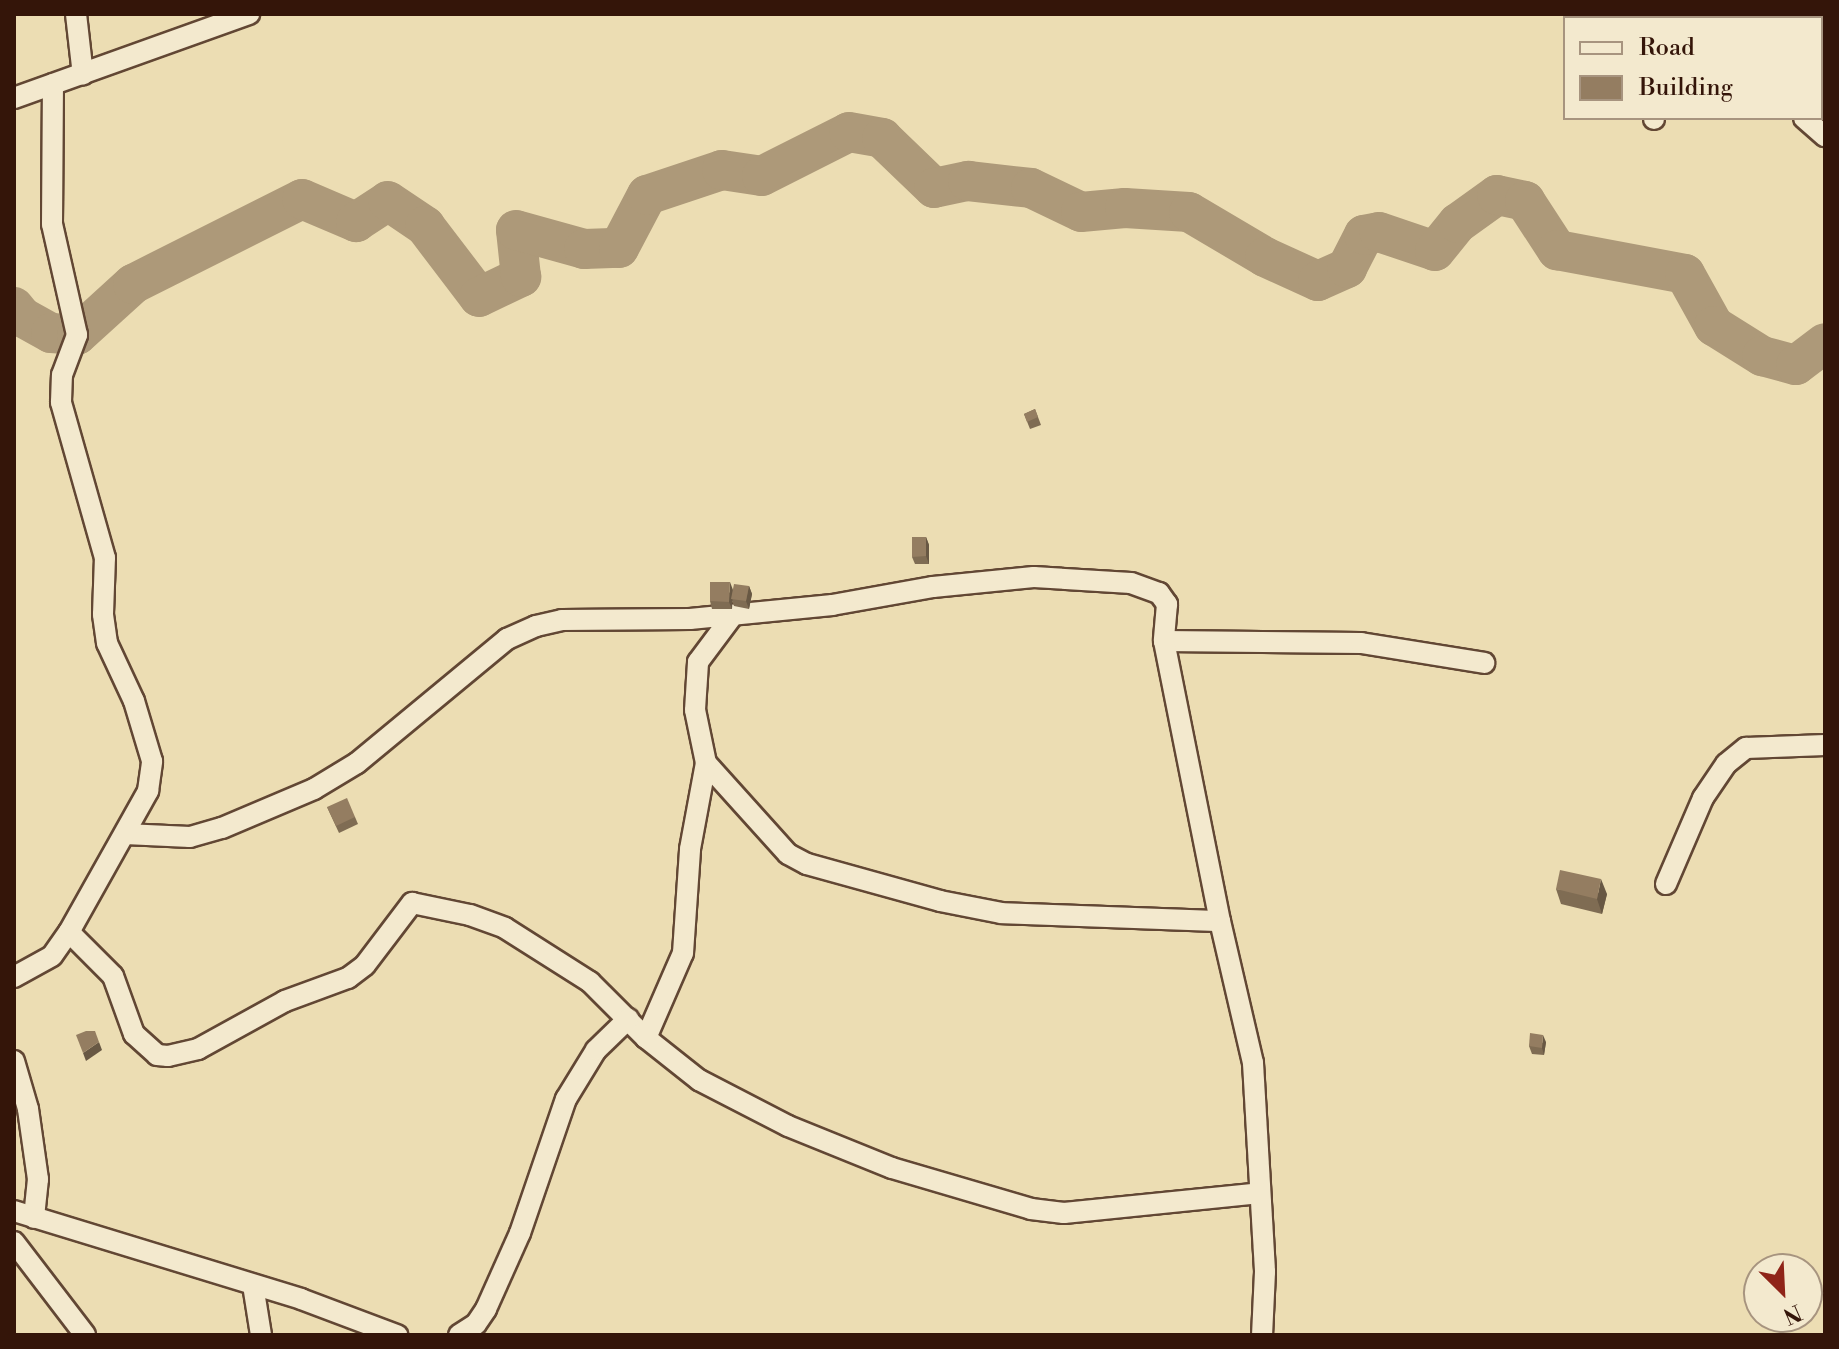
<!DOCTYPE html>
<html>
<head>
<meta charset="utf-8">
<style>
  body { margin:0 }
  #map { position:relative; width:1839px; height:1349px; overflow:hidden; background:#ecddb3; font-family:"Libre Bodoni",serif }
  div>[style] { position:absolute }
  .river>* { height:40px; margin:-20px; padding:0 20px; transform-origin:20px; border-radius:20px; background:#ad9979 }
  .roads { filter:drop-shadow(2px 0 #624734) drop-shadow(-2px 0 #624734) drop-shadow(0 2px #624734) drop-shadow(0 -2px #624734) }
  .minor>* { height:20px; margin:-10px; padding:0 10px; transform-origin:10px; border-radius:10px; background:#f3e9ce }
  .wall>* { inset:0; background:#7f6c53 }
  .shaded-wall>* { inset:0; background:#685844 }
  .building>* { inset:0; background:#947d61 }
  span { translate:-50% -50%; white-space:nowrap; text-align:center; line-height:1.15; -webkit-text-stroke:8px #f3e9ce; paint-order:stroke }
  .frame { position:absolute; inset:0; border:16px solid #341509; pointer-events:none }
  .legend { position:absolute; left:1563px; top:16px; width:260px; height:104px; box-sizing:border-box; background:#f3e9ce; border:2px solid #a7947f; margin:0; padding:10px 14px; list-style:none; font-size:24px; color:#341509 }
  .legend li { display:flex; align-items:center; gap:16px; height:40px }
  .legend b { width:40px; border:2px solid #a7947f }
  .north { position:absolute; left:1743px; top:1253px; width:80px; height:80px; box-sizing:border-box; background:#f3e9ce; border:2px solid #a7947f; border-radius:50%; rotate:156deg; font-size:22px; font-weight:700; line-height:32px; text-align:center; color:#341509 }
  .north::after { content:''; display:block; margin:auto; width:28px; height:36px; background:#8f2418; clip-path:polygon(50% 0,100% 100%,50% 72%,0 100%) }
</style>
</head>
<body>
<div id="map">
  <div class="river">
    <div style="left:14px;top:307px;width:13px;rotate:51deg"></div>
    <div style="left:22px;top:317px;width:33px;rotate:29deg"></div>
    <div style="left:51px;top:333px;width:26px;rotate:4deg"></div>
    <div style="left:77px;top:335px;width:76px;rotate:-42.3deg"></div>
    <div style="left:133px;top:284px;width:189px;rotate:-26.7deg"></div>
    <div style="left:302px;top:199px;width:59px;rotate:23.1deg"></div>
    <div style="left:356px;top:222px;width:38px;rotate:-33deg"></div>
    <div style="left:388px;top:201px;width:45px;rotate:34deg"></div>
    <div style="left:425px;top:226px;width:89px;rotate:52.7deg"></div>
    <div style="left:479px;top:297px;width:47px;rotate:-25.5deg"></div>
    <div style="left:521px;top:277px;width:47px;rotate:-96.1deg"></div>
    <div style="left:516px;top:230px;width:71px;rotate:15.6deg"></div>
    <div style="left:584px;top:249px;width:35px;rotate:-2deg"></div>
    <div style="left:619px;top:248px;width:60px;rotate:-62.2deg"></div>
    <div style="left:647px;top:195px;width:79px;rotate:-18.4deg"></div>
    <div style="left:722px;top:170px;width:40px;rotate:8.5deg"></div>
    <div style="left:762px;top:176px;width:97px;rotate:-26.8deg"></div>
    <div style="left:849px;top:132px;width:34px;rotate:10deg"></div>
    <div style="left:882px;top:138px;width:72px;rotate:43.9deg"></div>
    <div style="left:934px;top:188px;width:35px;rotate:-12deg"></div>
    <div style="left:968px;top:181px;width:63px;rotate:6.3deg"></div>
    <div style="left:1031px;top:188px;width:55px;rotate:25.6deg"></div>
    <div style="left:1081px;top:212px;width:44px;rotate:-5.2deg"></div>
    <div style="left:1125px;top:208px;width:64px;rotate:3.6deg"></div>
    <div style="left:1189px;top:212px;width:88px;rotate:30.6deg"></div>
    <div style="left:1265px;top:257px;width:58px;rotate:24.4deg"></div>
    <div style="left:1318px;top:281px;width:32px;rotate:-24deg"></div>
    <div style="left:1347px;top:268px;width:37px;rotate:-63deg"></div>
    <div style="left:1364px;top:235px;width:15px;rotate:-11deg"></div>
    <div style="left:1379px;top:232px;width:59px;rotate:18.7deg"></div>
    <div style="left:1435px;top:251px;width:36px;rotate:-51deg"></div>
    <div style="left:1458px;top:223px;width:48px;rotate:-35.7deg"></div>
    <div style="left:1497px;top:195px;width:29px;rotate:12deg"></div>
    <div style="left:1525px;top:201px;width:59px;rotate:56.9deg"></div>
    <div style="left:1557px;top:250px;width:130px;rotate:10.6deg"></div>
    <div style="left:1685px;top:274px;width:60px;rotate:60.9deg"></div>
    <div style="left:1714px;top:326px;width:57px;rotate:32deg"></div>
    <div style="left:1762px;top:356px;width:35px;rotate:15deg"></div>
    <div style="left:1796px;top:365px;width:36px;rotate:-37deg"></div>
  </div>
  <div class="roads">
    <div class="minor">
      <div style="left:76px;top:14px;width:61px;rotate:83.5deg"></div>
      <div style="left:1597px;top:14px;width:4px;rotate:63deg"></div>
      <div style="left:1714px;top:14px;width:5px;rotate:53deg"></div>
      <div style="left:14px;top:98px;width:250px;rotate:-19.7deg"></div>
      <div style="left:1654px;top:118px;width:1px;rotate:90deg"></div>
      <div style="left:1804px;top:118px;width:28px;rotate:41deg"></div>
      <div style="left:1164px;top:641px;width:197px;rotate:0.6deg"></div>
      <div style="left:1361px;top:643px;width:125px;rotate:9.2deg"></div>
      <div style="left:706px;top:763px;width:122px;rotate:48deg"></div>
      <div style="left:788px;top:854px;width:21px;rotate:28deg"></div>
      <div style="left:807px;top:864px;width:138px;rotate:15.5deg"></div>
      <div style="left:940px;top:901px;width:62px;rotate:11.1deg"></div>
      <div style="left:1001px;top:913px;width:219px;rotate:2.1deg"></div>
      <div style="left:125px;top:834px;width:65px;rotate:2.6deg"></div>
      <div style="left:190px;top:837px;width:33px;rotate:-16deg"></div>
      <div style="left:222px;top:828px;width:100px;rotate:-23deg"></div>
      <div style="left:314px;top:789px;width:50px;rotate:-31.2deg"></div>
      <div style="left:357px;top:763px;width:195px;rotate:-39.6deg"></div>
      <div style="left:507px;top:639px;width:32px;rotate:-24deg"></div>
      <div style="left:536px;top:626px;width:27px;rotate:-13deg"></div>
      <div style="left:562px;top:620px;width:128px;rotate:-0.4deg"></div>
      <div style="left:690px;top:619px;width:143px;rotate:-5.6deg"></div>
      <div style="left:832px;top:605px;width:103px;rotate:-10.1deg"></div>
      <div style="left:933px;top:587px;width:101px;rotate:-5.7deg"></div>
      <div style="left:1034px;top:577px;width:97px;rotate:3.5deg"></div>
      <div style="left:1131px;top:583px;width:30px;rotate:20deg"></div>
      <div style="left:1159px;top:593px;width:14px;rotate:54deg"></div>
      <div style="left:1167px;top:604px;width:37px;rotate:95deg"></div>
      <div style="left:1164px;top:641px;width:286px;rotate:78.7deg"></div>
      <div style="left:1220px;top:921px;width:146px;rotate:76.9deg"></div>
      <div style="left:1253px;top:1063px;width:209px;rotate:86.7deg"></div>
      <div style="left:1265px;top:1272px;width:63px;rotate:92.7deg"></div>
      <div style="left:1666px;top:884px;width:94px;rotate:-66.7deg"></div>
      <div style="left:1703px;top:798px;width:41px;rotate:-55.9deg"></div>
      <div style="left:1726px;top:764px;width:26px;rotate:-39deg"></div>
      <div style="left:1746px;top:748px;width:79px;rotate:-2.2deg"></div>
      <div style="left:69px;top:932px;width:62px;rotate:45deg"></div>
      <div style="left:113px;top:976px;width:62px;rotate:70.1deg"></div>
      <div style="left:134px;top:1034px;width:31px;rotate:42deg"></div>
      <div style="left:157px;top:1055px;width:11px;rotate:5deg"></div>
      <div style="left:168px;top:1056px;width:31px;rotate:-13deg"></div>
      <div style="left:198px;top:1049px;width:99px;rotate:-28.9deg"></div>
      <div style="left:285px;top:1001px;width:67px;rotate:-20.1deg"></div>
      <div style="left:348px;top:978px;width:21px;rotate:-37deg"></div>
      <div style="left:365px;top:965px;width:78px;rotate:-52.8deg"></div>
      <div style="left:412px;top:903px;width:59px;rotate:11.7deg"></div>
      <div style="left:470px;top:915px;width:37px;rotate:20deg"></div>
      <div style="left:505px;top:928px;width:101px;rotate:32.4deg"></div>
      <div style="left:590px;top:982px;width:79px;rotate:45deg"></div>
      <div style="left:646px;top:1038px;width:68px;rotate:38.4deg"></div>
      <div style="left:699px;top:1080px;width:100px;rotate:27.3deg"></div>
      <div style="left:788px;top:1126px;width:112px;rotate:22deg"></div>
      <div style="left:892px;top:1168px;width:145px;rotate:16.4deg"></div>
      <div style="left:1031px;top:1209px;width:33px;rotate:7deg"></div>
      <div style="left:1064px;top:1213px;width:197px;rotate:-5.8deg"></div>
      <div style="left:14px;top:977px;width:43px;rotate:-28.9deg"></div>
      <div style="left:52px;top:956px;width:29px;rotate:-55deg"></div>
      <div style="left:69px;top:932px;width:162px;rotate:-60.7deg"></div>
      <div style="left:148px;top:791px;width:30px;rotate:-82deg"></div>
      <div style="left:152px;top:761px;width:63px;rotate:-106.7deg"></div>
      <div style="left:134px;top:701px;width:64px;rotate:-115deg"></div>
      <div style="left:107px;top:643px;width:29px;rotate:-98deg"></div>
      <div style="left:103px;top:614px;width:56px;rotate:-88deg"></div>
      <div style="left:105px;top:558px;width:162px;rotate:-105.8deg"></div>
      <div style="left:61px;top:402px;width:27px;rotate:-88deg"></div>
      <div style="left:62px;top:375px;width:43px;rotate:-69.4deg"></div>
      <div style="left:77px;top:335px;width:114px;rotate:-102.7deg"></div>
      <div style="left:52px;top:224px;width:140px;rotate:-89.6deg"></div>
      <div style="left:646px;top:1038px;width:93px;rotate:-66.5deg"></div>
      <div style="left:683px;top:953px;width:104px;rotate:-86.1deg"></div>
      <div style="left:690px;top:849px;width:87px;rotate:-79.5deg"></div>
      <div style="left:706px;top:763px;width:54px;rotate:-101.7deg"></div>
      <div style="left:695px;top:710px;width:48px;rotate:-86.4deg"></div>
      <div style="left:698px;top:662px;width:59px;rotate:-53.3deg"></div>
      <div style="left:14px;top:1061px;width:50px;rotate:73.7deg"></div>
      <div style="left:28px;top:1109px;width:71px;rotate:81.9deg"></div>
      <div style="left:38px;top:1179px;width:39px;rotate:96deg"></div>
      <div style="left:14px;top:1211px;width:300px;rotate:17deg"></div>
      <div style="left:301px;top:1299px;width:103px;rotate:20.6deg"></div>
      <div style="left:14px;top:1242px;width:117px;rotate:52.6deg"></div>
      <div style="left:253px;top:1285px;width:51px;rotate:80.9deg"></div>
      <div style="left:459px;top:1335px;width:20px;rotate:-33deg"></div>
      <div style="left:476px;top:1324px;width:18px;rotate:-56deg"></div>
      <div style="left:486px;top:1309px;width:83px;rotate:-65.9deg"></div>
      <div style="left:520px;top:1233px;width:142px;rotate:-71.1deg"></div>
      <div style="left:566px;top:1099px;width:57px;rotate:-58.5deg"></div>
      <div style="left:596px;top:1050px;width:45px;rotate:-44.1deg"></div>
    </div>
  </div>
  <div class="wall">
    <div style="clip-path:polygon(1035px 409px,1041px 425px,1030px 429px,1024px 414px)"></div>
    <div style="clip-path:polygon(926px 537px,929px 545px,929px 564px,915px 564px,912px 557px)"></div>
    <div style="clip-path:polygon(749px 586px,752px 594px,749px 609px,734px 606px,732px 601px,732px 609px,712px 609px,710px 601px,733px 591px)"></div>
    <div style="clip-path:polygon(327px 807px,355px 817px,358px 824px,339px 833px)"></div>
    <div style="clip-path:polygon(1556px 889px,1607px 894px,1602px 914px,1561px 904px)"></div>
    <div style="clip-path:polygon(1546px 1042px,1544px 1055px,1532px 1054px,1529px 1046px)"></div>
  </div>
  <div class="shaded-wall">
    <div style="clip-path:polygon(926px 537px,929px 545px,929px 564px,926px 556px)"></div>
    <div style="clip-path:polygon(730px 582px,733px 590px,732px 609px,729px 602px)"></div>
    <div style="clip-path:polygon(749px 586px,752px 594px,749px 609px,746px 601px)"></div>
    <div style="clip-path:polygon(1601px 879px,1607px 894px,1602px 914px,1597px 899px)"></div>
    <div style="clip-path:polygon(1543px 1035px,1546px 1042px,1544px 1055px,1542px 1048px)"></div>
    <div style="clip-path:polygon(99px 1042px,102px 1050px,86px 1061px,83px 1053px)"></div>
  </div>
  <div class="building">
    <div style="clip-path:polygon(1035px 409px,1038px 417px,1027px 422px,1024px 414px)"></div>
    <div style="clip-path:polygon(912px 537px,926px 537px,926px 556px,912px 557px)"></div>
    <div style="clip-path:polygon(710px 582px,730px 582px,729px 602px,710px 601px)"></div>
    <div style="clip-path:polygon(734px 584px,749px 586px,746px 601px,731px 599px)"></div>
    <div style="clip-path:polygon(347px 798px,355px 817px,336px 826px,327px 807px)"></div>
    <div style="clip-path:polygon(1560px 870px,1601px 879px,1597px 899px,1556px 889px)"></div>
    <div style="clip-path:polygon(86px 1031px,95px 1031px,99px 1042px,83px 1053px,76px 1035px)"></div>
    <div style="clip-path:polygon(1530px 1033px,1543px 1035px,1542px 1048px,1529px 1046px)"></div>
  </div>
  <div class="frame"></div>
  <ul class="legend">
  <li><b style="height:10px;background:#f3e9ce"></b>Road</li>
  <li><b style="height:22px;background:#947d61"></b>Building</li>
  </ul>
  <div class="north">N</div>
</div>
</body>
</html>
